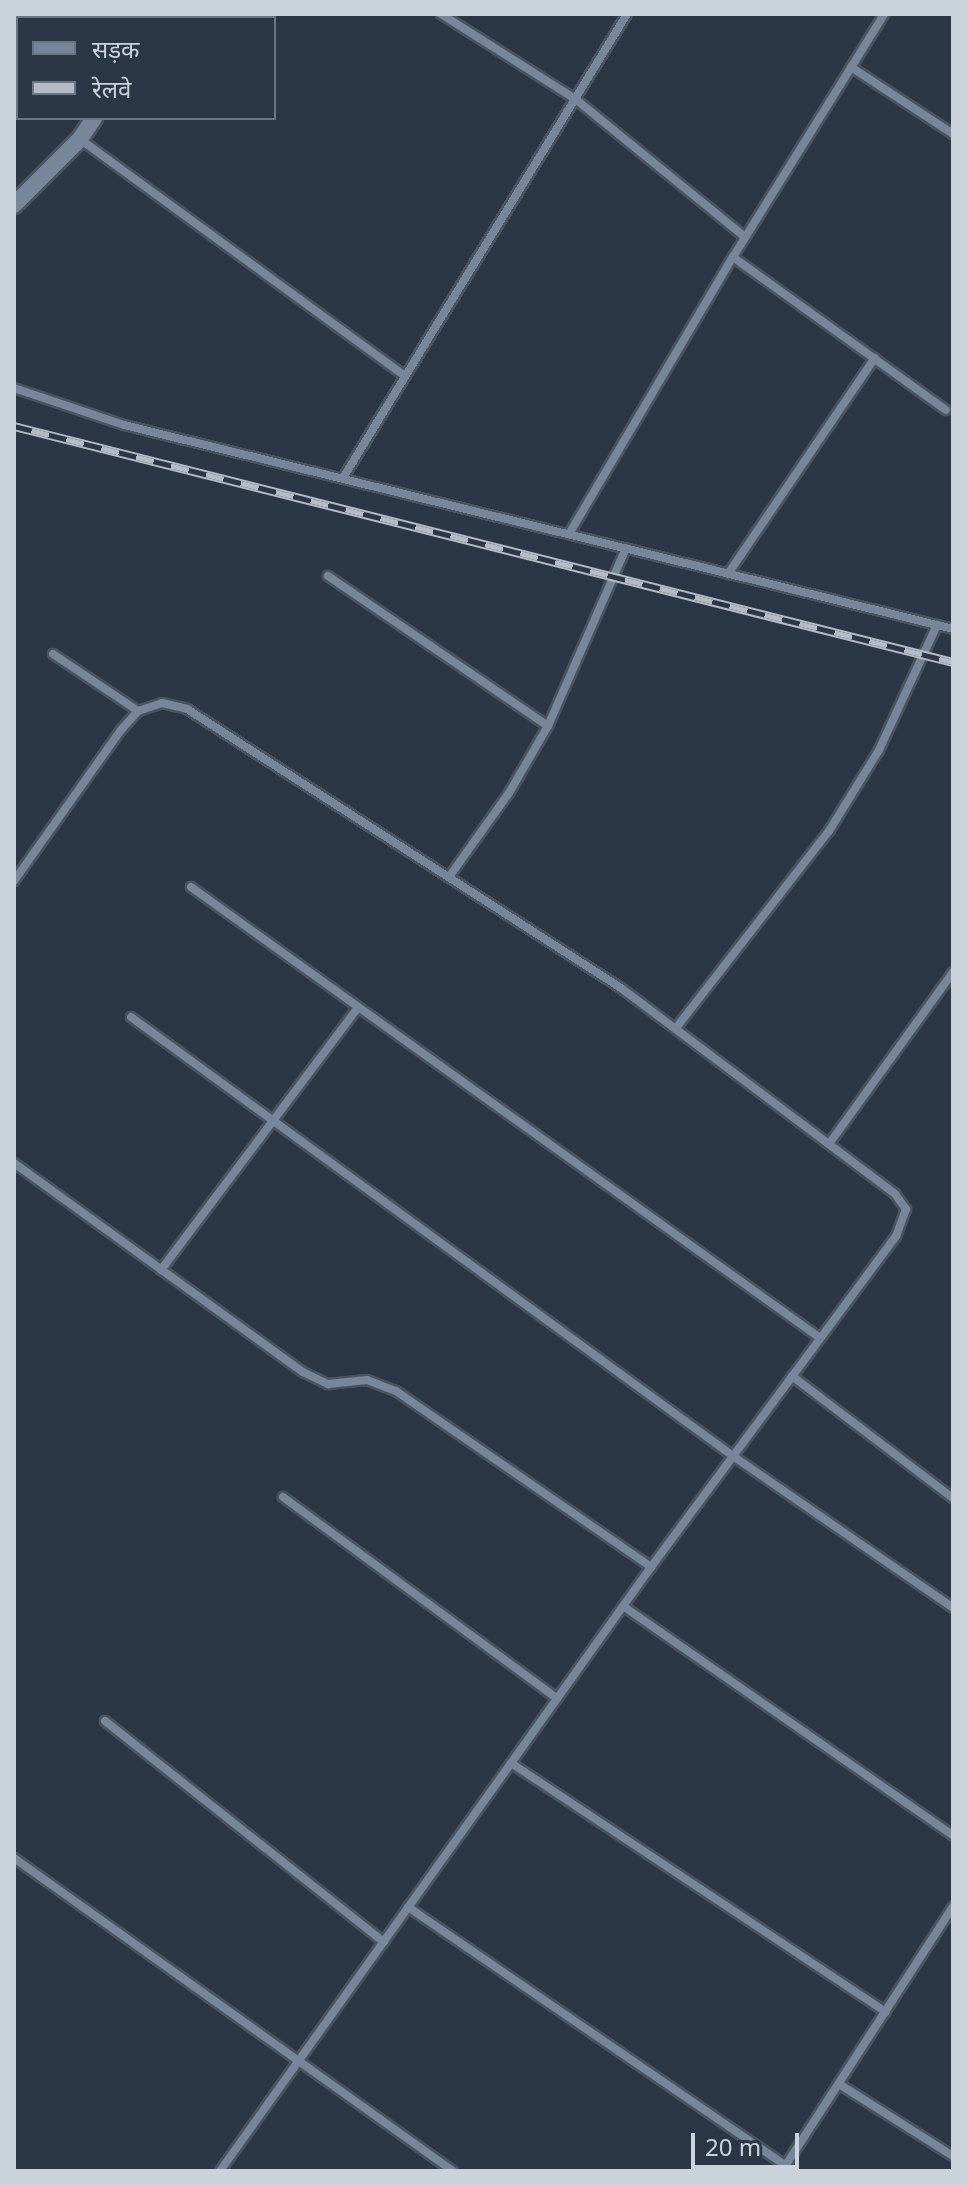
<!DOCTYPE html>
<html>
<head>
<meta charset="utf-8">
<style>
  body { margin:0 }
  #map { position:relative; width:967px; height:2185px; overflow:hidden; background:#2b3747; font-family:"Noto Sans","Noto Sans Devanagari",sans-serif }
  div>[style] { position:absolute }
  .roads { filter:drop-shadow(2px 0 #4a5461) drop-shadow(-2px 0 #4a5461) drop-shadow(0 2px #4a5461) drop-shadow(0 -2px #4a5461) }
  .street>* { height:8px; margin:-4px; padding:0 4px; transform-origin:4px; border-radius:4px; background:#788699 }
  .secondary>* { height:16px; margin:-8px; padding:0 8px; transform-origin:8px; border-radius:8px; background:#788699 }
  .rail>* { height:9px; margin-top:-4.5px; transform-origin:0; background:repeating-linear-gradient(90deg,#2b3747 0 18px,#b3bbc6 0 36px); box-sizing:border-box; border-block:2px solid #b3bbc6 }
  span { translate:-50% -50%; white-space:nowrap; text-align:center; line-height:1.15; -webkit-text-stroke:8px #2b3747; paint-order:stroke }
  .frame { position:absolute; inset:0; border:16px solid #cad2dc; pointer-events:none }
  .legend { position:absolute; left:16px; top:16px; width:260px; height:104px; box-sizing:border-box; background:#2b3747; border:2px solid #6b7583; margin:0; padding:10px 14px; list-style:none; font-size:24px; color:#cad2dc }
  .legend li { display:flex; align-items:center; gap:16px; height:40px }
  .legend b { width:40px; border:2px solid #6b7583 }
  .scale { position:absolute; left:691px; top:2133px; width:108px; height:36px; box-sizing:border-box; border:4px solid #cad2dc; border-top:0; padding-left:10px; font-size:24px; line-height:28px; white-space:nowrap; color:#cad2dc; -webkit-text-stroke:6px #2b3747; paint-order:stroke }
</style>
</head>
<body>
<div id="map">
  <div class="roads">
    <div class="street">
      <div style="left:441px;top:14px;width:157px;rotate:32.3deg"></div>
      <div style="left:574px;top:98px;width:220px;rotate:39.1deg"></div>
      <div style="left:851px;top:67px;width:122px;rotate:33.3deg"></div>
      <div style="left:80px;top:139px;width:402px;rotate:36.1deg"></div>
      <div style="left:733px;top:257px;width:262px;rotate:35.7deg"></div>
      <div style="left:14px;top:388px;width:116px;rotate:18.6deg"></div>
      <div style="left:124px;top:425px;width:854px;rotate:13.82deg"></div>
      <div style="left:343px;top:478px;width:544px;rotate:-58.53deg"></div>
      <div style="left:569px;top:534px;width:322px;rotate:-59.4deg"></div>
      <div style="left:733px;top:257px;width:286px;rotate:-58.1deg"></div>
      <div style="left:728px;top:574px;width:261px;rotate:-55.8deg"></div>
      <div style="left:328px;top:576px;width:266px;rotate:34.3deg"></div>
      <div style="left:53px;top:654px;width:102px;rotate:33.8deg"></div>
      <div style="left:449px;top:877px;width:103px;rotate:-54.5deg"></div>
      <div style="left:509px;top:793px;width:78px;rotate:-59.8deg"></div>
      <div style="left:548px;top:726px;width:194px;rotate:-66.3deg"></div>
      <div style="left:14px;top:881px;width:185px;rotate:-54.7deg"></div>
      <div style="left:121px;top:730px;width:25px;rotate:-48deg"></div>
      <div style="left:138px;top:711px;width:25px;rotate:-18deg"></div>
      <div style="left:162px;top:703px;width:26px;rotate:13deg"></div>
      <div style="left:187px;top:709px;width:516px;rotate:32.74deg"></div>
      <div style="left:621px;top:988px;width:343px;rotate:36.9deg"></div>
      <div style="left:895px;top:1194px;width:19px;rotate:54deg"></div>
      <div style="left:906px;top:1209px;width:29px;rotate:110deg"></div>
      <div style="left:896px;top:1236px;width:412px;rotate:126.5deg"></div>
      <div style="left:651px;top:1567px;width:742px;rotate:125.51deg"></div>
      <div style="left:191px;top:887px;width:774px;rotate:35.64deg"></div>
      <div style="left:131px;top:1017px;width:745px;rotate:36.1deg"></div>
      <div style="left:733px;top:1456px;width:267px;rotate:34.6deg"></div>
      <div style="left:676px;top:1028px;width:249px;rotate:-52.2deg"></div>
      <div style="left:829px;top:831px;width:95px;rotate:-58.3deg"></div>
      <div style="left:879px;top:750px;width:138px;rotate:-65.1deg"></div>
      <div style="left:829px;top:1144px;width:212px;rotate:-54.2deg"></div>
      <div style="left:14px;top:1163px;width:357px;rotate:35.9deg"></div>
      <div style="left:303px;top:1372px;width:28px;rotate:26deg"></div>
      <div style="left:328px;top:1384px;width:39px;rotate:-6deg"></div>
      <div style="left:367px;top:1380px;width:31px;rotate:21deg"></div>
      <div style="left:396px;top:1391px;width:310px;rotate:34.6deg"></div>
      <div style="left:161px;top:1270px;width:328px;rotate:-53.1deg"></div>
      <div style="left:792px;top:1376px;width:202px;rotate:37.2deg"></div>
      <div style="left:283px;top:1497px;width:340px;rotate:36.3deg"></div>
      <div style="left:623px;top:1606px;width:402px;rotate:34.8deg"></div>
      <div style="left:105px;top:1721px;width:356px;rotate:38.4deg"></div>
      <div style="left:511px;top:1763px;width:450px;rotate:33.6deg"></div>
      <div style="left:14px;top:1858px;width:539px;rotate:35.49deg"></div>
      <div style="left:408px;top:1907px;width:458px;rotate:34.4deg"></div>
      <div style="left:839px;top:2084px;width:135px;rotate:32.3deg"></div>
      <div style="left:782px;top:2171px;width:315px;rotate:-57.1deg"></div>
    </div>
    <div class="secondary">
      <div style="left:158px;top:18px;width:5px;rotate:-53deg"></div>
      <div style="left:14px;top:205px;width:93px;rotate:-45deg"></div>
      <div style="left:80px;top:139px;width:25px;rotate:-56deg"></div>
    </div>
  </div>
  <div class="rail">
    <div style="left:14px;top:426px;width:968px;rotate:14.11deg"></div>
  </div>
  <div class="frame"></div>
  <ul class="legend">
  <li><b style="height:10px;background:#788699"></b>सड़क</li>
  <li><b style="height:10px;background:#b3bbc6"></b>रेलवे</li>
  </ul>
  <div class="scale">20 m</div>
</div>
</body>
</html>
